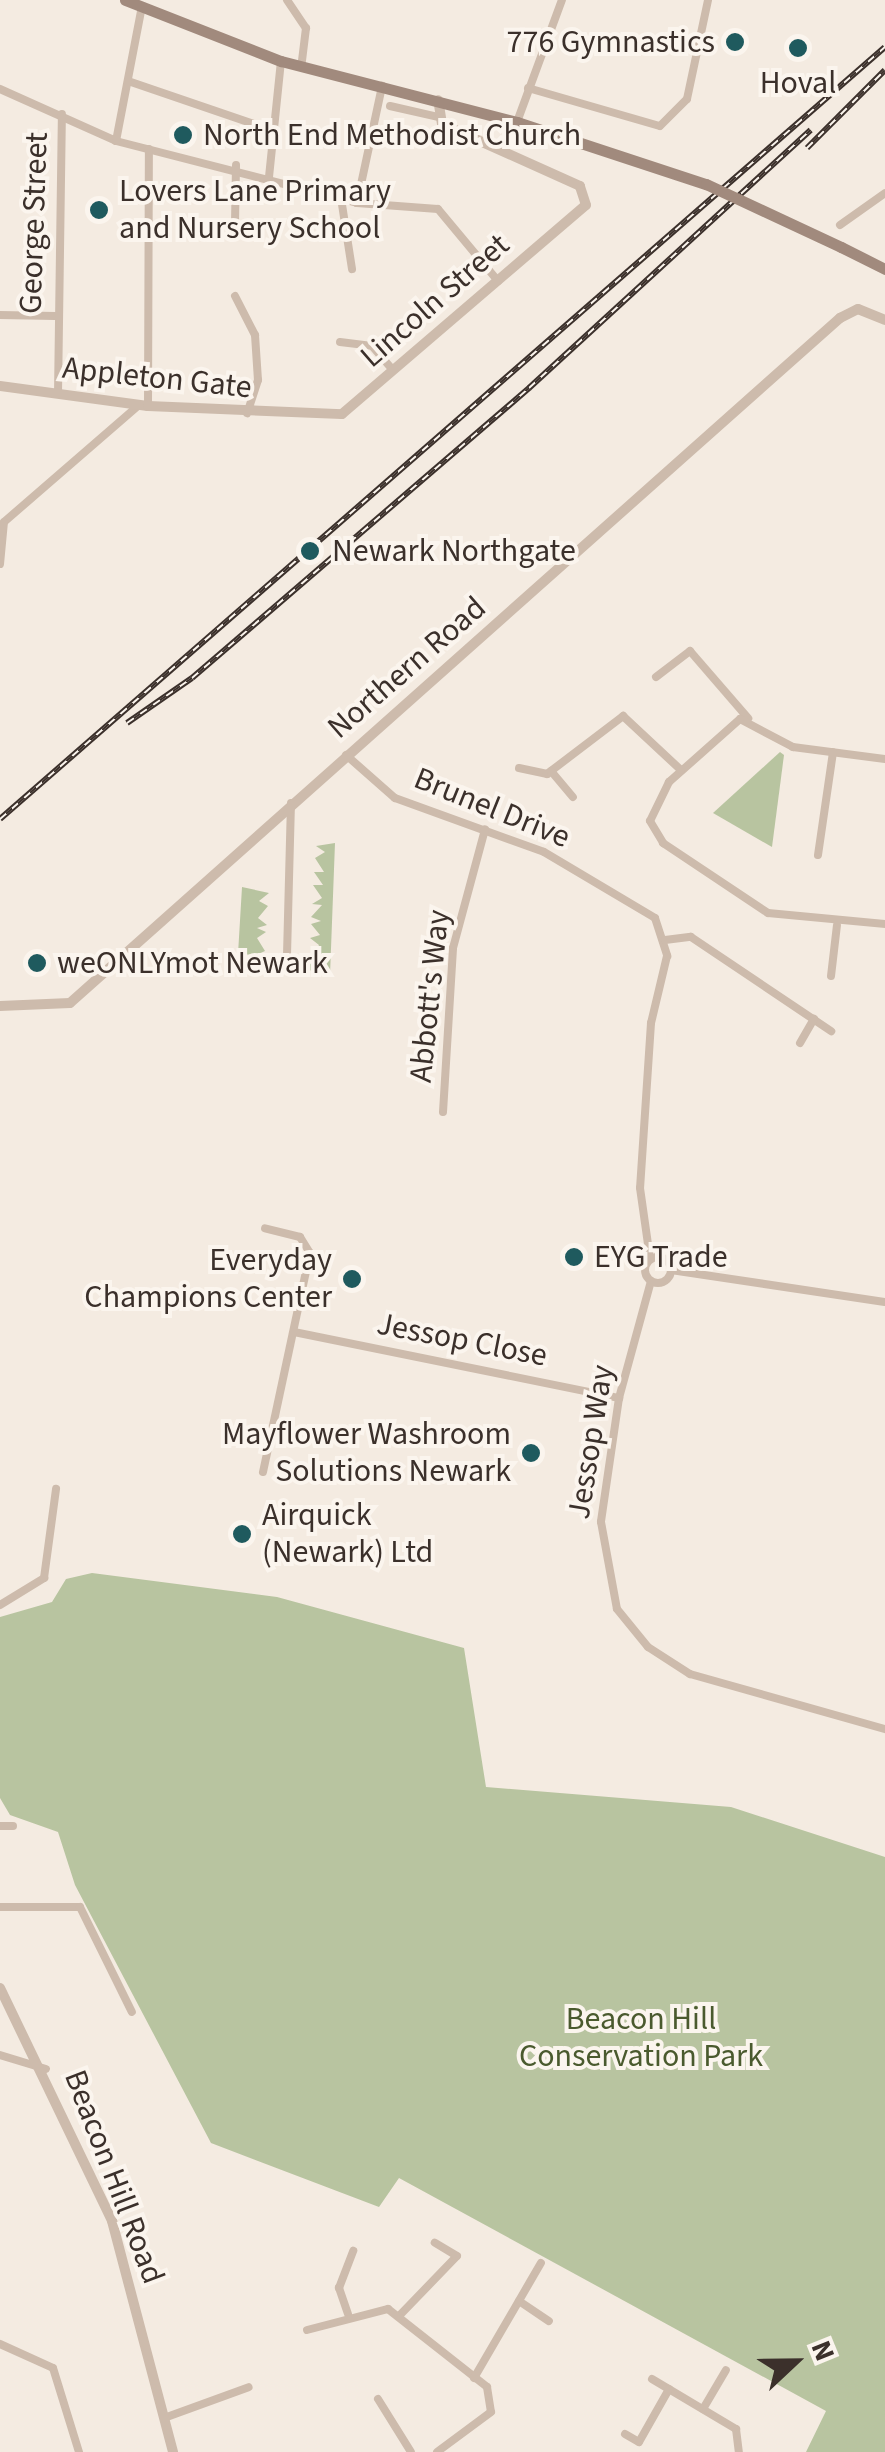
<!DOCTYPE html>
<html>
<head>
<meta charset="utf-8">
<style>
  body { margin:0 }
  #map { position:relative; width:885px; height:2452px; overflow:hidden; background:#f4ebe1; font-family:"Source Sans 3",sans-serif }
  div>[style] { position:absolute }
  .green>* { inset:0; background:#b8c4a0 }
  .minor>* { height:8px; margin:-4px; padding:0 4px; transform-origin:4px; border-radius:4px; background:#cdbbac }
  .minor>.ring { margin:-4px; padding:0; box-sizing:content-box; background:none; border:8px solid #cdbbac; border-radius:50% }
  .tertiary>* { height:10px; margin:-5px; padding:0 5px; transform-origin:5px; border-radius:5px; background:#cdbbac }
  .secondary>* { height:11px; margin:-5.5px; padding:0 5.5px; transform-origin:5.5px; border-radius:5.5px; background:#a18a7d }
  .rail>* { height:6px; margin-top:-3px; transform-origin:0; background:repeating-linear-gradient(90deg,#fbf5ee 0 8px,#3b302b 0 16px); box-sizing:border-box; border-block:2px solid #3b302b }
  .secondary-bridge>* { height:11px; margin:-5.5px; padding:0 5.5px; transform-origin:5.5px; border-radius:5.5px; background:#a18a7d }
  .dots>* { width:28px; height:28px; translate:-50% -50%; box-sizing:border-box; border:5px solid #fbf5ee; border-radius:50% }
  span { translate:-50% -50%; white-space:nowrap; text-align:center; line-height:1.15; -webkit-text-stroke:8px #fbf5ee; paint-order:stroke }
  .poi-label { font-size:32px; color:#3b302b }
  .right { translate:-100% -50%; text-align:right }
  .left { translate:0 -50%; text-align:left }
  .street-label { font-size:32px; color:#3b302b }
  .park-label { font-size:32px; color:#4a5a2e }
  .north { position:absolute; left:745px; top:2312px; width:100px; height:100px; -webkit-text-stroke:8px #fbf5ee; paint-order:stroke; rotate:68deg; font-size:28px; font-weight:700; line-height:40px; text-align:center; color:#3b302b }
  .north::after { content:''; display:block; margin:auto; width:35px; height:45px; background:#3b302b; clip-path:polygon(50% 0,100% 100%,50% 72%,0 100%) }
</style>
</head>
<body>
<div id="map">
  <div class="green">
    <div style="clip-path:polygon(780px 752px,784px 755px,772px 847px,713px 813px)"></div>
    <div style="clip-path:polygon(335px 843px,330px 975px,317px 974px,308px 969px,319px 945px,310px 938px,320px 935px,311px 924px,321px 921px,311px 917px,322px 905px,312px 904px,322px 898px,313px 885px,323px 885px,314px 872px,324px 872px,315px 858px,325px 852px,316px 846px)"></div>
    <div style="clip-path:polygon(242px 887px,269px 893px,259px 901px,268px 906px,258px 918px,267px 925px,257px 928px,266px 932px,257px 938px,265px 951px,256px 955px,238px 954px)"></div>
    <div style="clip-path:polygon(92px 1573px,277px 1597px,464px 1648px,486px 1787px,731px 1807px,885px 1857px,885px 2452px,806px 2452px,826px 2411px,399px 2178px,379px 2207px,211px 2143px,75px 1885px,58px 1832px,10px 1815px,0 1798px,0 1617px,52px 1602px,66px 1579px)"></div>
  </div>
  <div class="minor">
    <div style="left:287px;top:0;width:34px;rotate:56deg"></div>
    <div style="left:306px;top:28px;width:38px;rotate:97deg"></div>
    <div style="left:128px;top:81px;width:157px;rotate:18.9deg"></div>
    <div style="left:528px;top:88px;width:137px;rotate:16.1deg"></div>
    <div style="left:660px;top:126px;width:38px;rotate:-45deg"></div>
    <div style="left:687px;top:99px;width:101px;rotate:-78deg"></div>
    <div style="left:0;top:89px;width:127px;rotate:24.1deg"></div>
    <div style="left:116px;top:141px;width:249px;rotate:14.4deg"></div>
    <div style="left:357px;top:203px;width:81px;rotate:4.2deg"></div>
    <div style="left:438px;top:209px;width:94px;rotate:50.2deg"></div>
    <div style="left:390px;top:106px;width:49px;rotate:12.9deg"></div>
    <div style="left:517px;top:122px;width:130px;rotate:-69.8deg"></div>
    <div style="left:116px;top:141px;width:137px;rotate:-79.1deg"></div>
    <div style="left:269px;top:177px;width:117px;rotate:-84.1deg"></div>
    <div style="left:341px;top:198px;width:72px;rotate:81.2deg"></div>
    <div style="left:357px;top:203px;width:120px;rotate:-77.9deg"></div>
    <div style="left:235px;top:223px;width:58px;rotate:-89deg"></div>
    <div style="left:840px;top:225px;width:55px;rotate:-35.4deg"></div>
    <div style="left:235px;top:296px;width:44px;rotate:62.9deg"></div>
    <div style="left:255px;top:335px;width:45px;rotate:86.2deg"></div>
    <div style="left:258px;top:380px;width:35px;rotate:108deg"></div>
    <div style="left:0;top:315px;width:55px;rotate:1deg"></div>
    <div style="left:340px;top:342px;width:32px;rotate:7deg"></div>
    <div style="left:372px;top:346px;width:32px;rotate:49deg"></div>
    <div style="left:58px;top:394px;width:280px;rotate:-89.2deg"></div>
    <div style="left:148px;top:406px;width:257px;rotate:-89.8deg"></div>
    <div style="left:4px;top:522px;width:179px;rotate:-40.9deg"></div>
    <div style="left:0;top:564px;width:42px;rotate:-84.6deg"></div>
    <div style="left:656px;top:677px;width:43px;rotate:-37.4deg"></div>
    <div style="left:690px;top:651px;width:89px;rotate:49.1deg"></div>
    <div style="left:346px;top:755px;width:65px;rotate:41.3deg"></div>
    <div style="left:395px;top:798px;width:158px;rotate:19.9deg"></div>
    <div style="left:544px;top:852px;width:129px;rotate:30.7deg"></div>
    <div style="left:655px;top:918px;width:40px;rotate:72deg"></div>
    <div style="left:667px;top:956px;width:69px;rotate:103.4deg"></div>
    <div style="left:651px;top:1023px;width:165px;rotate:93.8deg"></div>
    <div style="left:640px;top:1188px;width:71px;rotate:81.9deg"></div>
    <div style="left:885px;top:759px;width:93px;rotate:-172.6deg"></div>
    <div style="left:793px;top:747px;width:60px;rotate:-152.2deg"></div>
    <div style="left:740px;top:719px;width:95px;rotate:138.4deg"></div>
    <div style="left:669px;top:782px;width:43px;rotate:116deg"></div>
    <div style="left:650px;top:821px;width:26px;rotate:59deg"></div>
    <div style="left:663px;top:843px;width:126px;rotate:33.7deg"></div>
    <div style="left:768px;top:913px;width:118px;rotate:5.4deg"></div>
    <div style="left:519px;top:768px;width:29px;rotate:12deg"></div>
    <div style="left:547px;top:774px;width:96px;rotate:-37.3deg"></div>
    <div style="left:623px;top:716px;width:79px;rotate:43deg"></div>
    <div style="left:551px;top:771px;width:34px;rotate:50deg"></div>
    <div style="left:818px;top:855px;width:104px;rotate:-81.7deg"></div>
    <div style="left:665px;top:940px;width:26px;rotate:-7deg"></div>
    <div style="left:691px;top:937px;width:169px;rotate:33.9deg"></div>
    <div style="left:287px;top:955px;width:152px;rotate:-88.5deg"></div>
    <div style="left:831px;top:976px;width:51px;rotate:-83.3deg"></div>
    <div style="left:800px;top:1043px;width:28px;rotate:-60deg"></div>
    <div style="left:443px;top:1112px;width:164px;rotate:-86.5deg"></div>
    <div style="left:453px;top:948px;width:123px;rotate:-74.9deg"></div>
    <div class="ring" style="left:645px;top:1257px;width:18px;height:18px"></div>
    <div style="left:671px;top:1270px;width:216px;rotate:8.5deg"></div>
    <div style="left:651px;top:1281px;width:121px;rotate:105.3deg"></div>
    <div style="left:619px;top:1398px;width:125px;rotate:98.3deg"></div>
    <div style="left:601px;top:1522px;width:88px;rotate:79.6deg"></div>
    <div style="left:617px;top:1609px;width:49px;rotate:50.8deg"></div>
    <div style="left:648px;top:1647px;width:50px;rotate:32.7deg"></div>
    <div style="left:690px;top:1674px;width:203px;rotate:15.8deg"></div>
    <div style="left:294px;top:1332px;width:332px;rotate:11.5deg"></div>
    <div style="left:263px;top:1472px;width:224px;rotate:-77.9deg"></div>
    <div style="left:310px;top:1253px;width:19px;rotate:-122deg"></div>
    <div style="left:300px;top:1237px;width:36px;rotate:-166deg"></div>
    <div style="left:0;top:1605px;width:52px;rotate:-31.5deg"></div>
    <div style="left:44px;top:1578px;width:90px;rotate:-82.3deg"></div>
    <div style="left:0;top:1826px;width:13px"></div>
    <div style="left:0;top:1907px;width:80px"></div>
    <div style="left:80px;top:1907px;width:117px;rotate:63.7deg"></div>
    <div style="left:0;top:2055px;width:48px;rotate:16.9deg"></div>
    <div style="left:519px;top:2301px;width:36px;rotate:34deg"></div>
    <div style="left:348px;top:2314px;width:28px;rotate:-109deg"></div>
    <div style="left:339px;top:2288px;width:40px;rotate:-69deg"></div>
    <div style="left:399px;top:2316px;width:83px;rotate:-46deg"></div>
    <div style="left:457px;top:2256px;width:26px;rotate:-149deg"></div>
    <div style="left:307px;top:2330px;width:84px;rotate:-14.5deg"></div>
    <div style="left:388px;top:2309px;width:126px;rotate:38.2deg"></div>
    <div style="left:487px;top:2387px;width:25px;rotate:81deg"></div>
    <div style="left:491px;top:2412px;width:67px;rotate:143.5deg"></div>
    <div style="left:0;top:2344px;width:58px;rotate:24.4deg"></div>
    <div style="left:53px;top:2368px;width:88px;rotate:72.8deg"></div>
    <div style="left:474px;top:2378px;width:133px;rotate:-59.8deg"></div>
    <div style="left:652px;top:2379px;width:98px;rotate:30.8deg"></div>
    <div style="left:736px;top:2429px;width:23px;rotate:83deg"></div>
    <div style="left:378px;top:2399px;width:62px;rotate:58.1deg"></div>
    <div style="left:703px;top:2409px;width:45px;rotate:-59.5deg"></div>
    <div style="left:164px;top:2418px;width:90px;rotate:-20deg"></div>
    <div style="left:625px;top:2434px;width:16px;rotate:30deg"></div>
    <div style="left:639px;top:2442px;width:61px;rotate:-60.5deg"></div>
  </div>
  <div class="tertiary">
    <div style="left:0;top:386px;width:149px;rotate:7.7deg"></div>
    <div style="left:148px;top:406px;width:194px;rotate:2.4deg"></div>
    <div style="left:342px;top:414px;width:321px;rotate:-40.6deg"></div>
    <div style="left:586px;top:205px;width:20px;rotate:-108deg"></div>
    <div style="left:580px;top:186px;width:151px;rotate:-155.8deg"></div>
    <div style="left:442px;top:124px;width:24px;rotate:-99deg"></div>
    <div style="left:0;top:1006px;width:70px;rotate:-2.5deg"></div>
    <div style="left:70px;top:1003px;width:1031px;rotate:-41.66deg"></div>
    <div style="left:840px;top:318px;width:20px;rotate:-27deg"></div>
    <div style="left:858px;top:309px;width:29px;rotate:22deg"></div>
    <div style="left:0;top:1988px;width:259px;rotate:64.3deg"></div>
    <div style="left:112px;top:2221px;width:239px;rotate:75.2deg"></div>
  </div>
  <div class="secondary">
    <div style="left:125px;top:0;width:168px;rotate:21.4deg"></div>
    <div style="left:281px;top:61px;width:244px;rotate:14.5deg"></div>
    <div style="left:517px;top:122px;width:199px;rotate:18.2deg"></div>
    <div style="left:841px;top:247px;width:49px;rotate:26.6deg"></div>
  </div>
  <div class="rail">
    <div style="left:807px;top:148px;width:110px;rotate:-45deg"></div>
    <div style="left:127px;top:723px;width:79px;rotate:-34.7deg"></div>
    <div style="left:192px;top:678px;width:445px;rotate:-40.7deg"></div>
    <div style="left:529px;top:388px;width:382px;rotate:-42.5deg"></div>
    <div style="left:0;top:819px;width:1174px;rotate:-41.1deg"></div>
  </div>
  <div class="secondary-bridge">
    <div style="left:706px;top:184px;width:149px;rotate:25deg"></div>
  </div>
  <div class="dots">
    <div style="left:735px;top:42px;background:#1f5a5e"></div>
    <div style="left:798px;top:48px;background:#1f5a5e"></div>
    <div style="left:183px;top:135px;background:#1f5a5e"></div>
    <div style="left:99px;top:210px;background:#1f5a5e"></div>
    <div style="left:310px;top:551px;background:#1f5a5e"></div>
    <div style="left:37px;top:963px;background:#1f5a5e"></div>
    <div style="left:574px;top:1257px;background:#1f5a5e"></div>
    <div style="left:352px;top:1279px;background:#1f5a5e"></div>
    <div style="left:531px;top:1453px;background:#1f5a5e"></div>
    <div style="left:242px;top:1534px;background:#1f5a5e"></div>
  </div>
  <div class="poi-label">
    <span class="right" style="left:715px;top:42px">776 Gymnastics</span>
    <span style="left:798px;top:83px">Hoval</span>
    <span class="left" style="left:203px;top:135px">North End Methodist Church</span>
    <span class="left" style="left:119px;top:210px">Lovers Lane Primary<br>and Nursery School</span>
    <span class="left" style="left:332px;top:551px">Newark Northgate</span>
    <span class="left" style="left:57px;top:963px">weONLYmot Newark</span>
    <span class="left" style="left:594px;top:1257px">EYG Trade</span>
    <span class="right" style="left:332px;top:1279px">Everyday<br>Champions Center</span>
    <span class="right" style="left:511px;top:1453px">Mayflower Washroom<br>Solutions Newark</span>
    <span class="left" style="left:262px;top:1534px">Airquick<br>(Newark) Ltd</span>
  </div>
  <div class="street-label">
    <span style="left:34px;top:223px;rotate:-88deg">George Street</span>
    <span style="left:435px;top:301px;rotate:-41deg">Lincoln Street</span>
    <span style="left:157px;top:378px;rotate:6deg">Appleton Gate</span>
    <span style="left:407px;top:668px;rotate:-41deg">Northern Road</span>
    <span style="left:492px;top:808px;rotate:22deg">Brunel Drive</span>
    <span style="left:430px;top:996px;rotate:-84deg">Abbott's Way</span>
    <span style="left:462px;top:1340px;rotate:11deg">Jessop Close</span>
    <span style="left:591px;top:1442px;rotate:-81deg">Jessop Way</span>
    <span style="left:114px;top:2177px;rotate:69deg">Beacon Hill Road</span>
  </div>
  <div class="park-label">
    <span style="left:641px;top:2038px">Beacon Hill<br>Conservation Park</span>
  </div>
  <div class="north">N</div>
</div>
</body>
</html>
